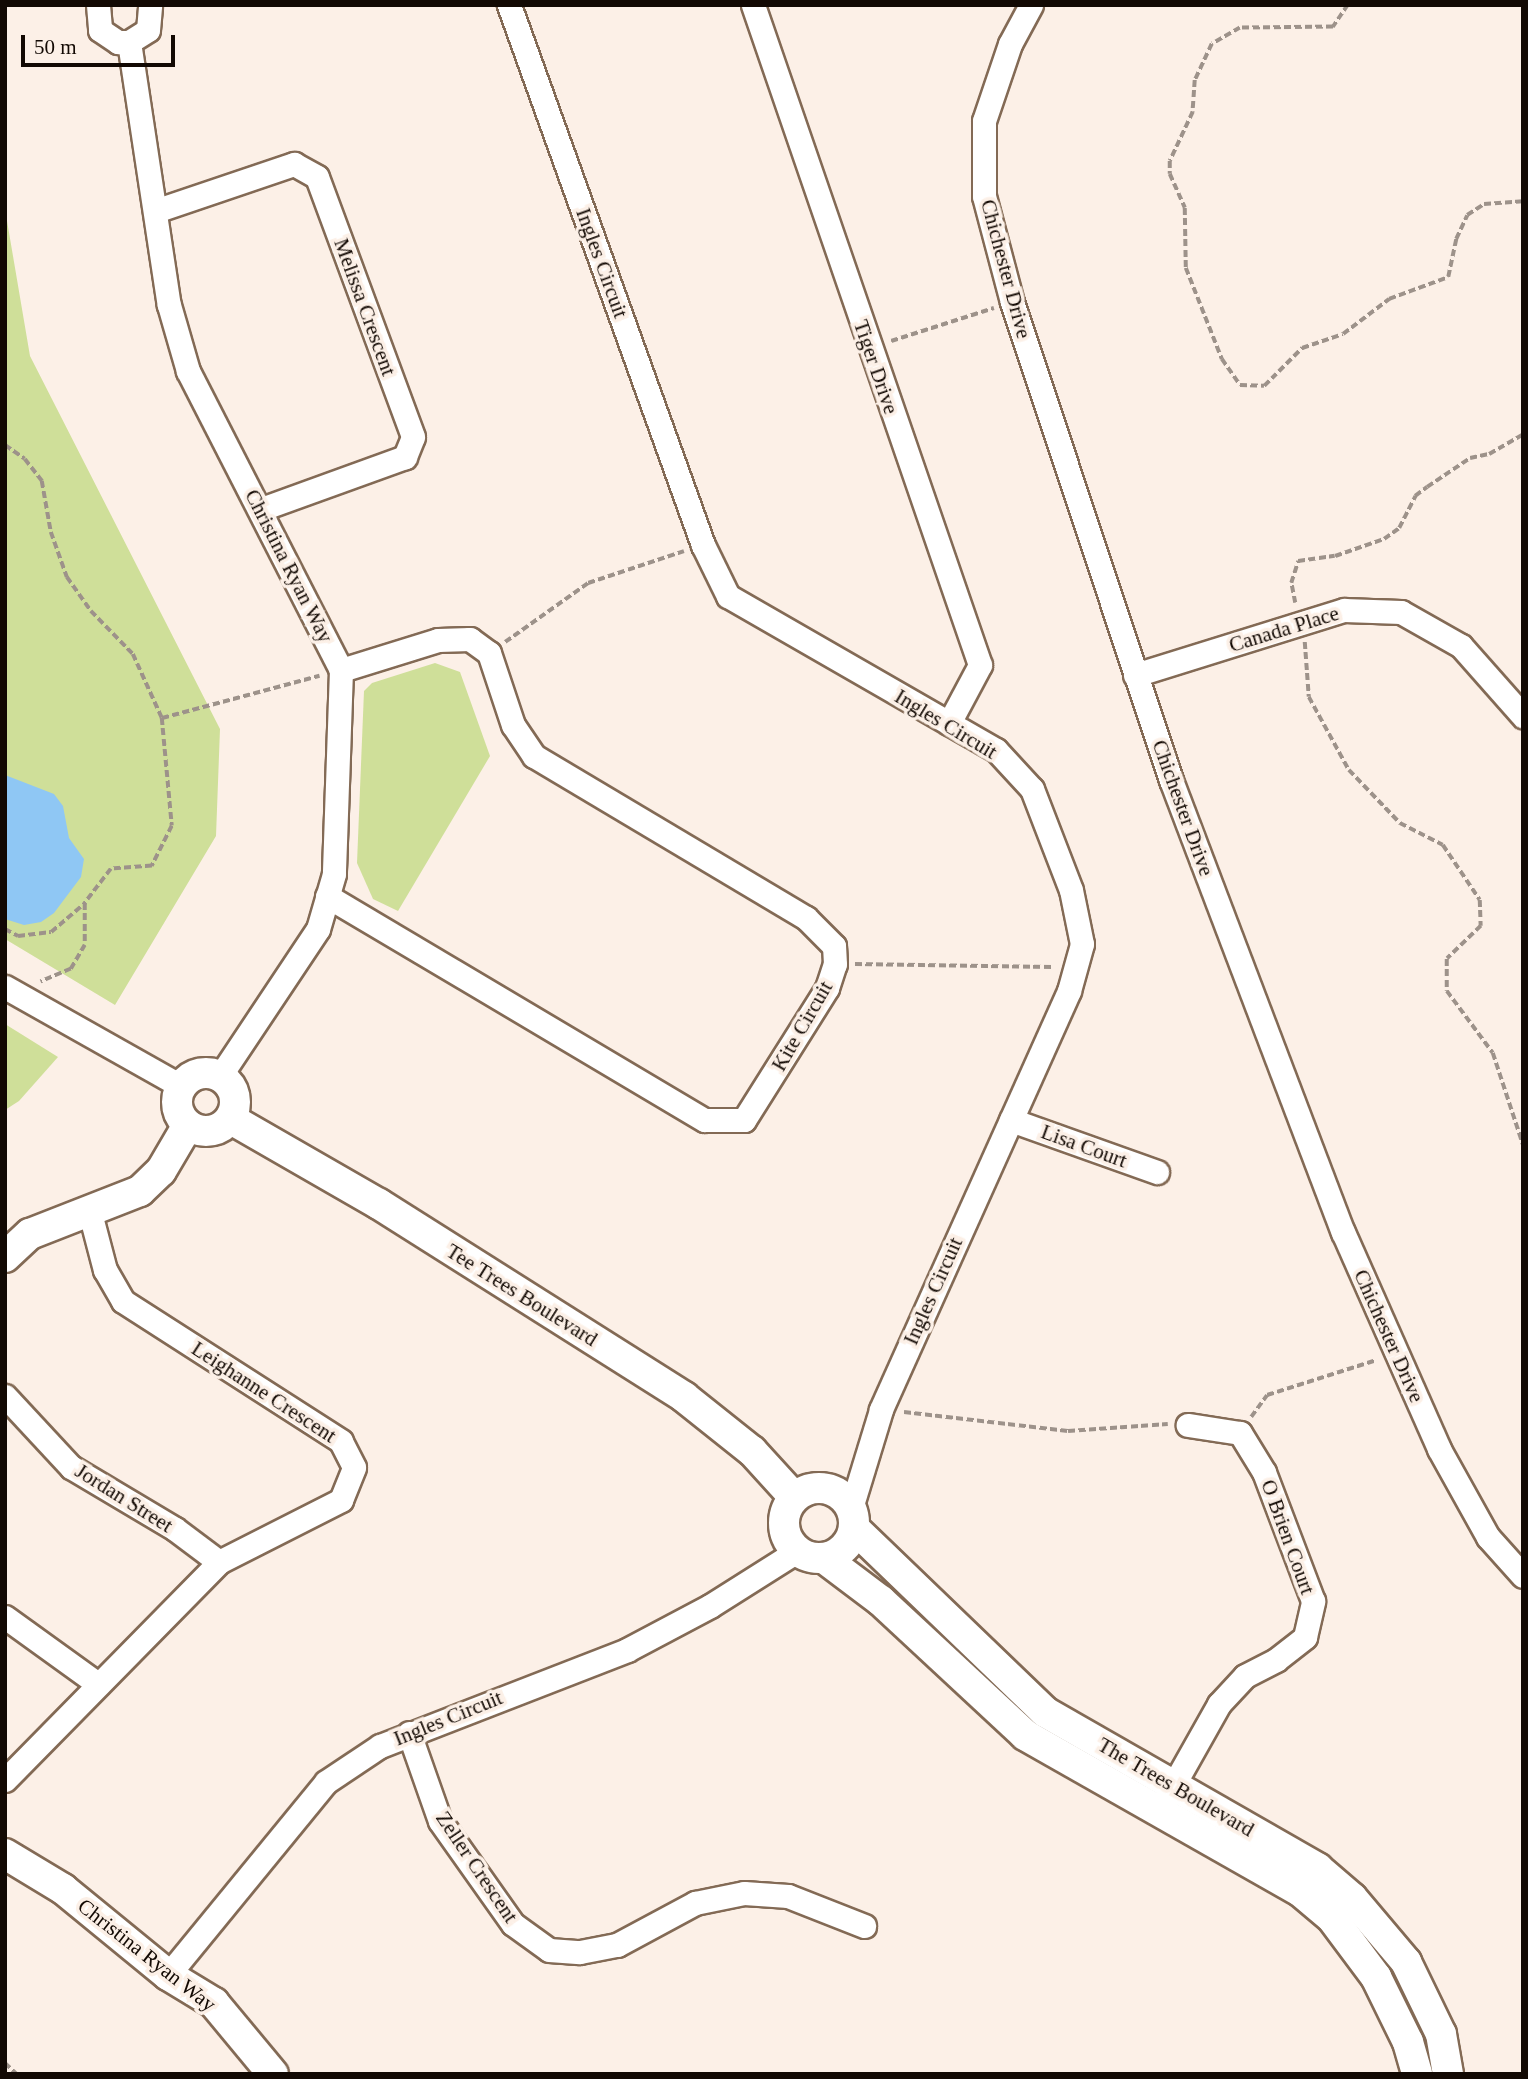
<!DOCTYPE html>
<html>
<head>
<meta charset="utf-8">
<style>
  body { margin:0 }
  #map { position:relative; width:1528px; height:2079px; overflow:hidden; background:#fcf0e7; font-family:"Times New Roman",serif }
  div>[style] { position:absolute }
  .green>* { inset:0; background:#cfdf99 }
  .water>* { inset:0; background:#8fc7f4 }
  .path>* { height:3.5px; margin-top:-1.75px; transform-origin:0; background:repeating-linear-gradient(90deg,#9d928a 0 7px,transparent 0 10.5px) }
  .roads { filter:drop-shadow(2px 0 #836a55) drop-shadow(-2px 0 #836a55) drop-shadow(0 2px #836a55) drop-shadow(0 -2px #836a55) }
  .minor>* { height:23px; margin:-11.5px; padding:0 11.5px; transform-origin:11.5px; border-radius:11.5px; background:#fff }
  .tertiary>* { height:30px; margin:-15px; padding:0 15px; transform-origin:15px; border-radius:15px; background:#fff }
  .tertiary>.ring { margin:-15px; padding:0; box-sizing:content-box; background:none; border:30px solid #fff; border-radius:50% }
  span { translate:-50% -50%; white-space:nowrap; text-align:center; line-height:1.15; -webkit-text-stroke:7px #fcf0e7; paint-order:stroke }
  .street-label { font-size:21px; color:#120903 }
  .frame { position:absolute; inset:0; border:7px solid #120903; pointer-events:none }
  .scale { position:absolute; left:21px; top:35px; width:154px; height:32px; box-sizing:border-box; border:4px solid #120903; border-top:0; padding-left:9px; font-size:21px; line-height:24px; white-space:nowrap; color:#120903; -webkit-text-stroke:5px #fcf0e7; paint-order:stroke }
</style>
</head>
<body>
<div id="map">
  <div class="green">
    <div style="clip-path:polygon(5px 209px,30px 356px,220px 729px,216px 836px,115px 1005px,5px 939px)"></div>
    <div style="clip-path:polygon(435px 663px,460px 672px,490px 756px,398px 911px,373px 899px,357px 863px,364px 691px,372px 683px)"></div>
    <div style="clip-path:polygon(5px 1024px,58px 1057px,19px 1101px,5px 1110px)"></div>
  </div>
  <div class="water">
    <div style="clip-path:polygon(5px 775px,54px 794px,63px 806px,69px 838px,84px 859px,81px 877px,54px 913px,41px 922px,24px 925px,5px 919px)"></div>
  </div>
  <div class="path">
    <div style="left:1348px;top:5px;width:27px;rotate:124deg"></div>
    <div style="left:1333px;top:27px;width:93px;rotate:179.4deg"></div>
    <div style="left:1240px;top:28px;width:32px;rotate:150deg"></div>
    <div style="left:1212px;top:44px;width:40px;rotate:115deg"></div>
    <div style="left:1195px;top:80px;width:32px;rotate:94deg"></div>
    <div style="left:1193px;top:112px;width:54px;rotate:115.1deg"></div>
    <div style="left:1170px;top:161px;width:13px;rotate:90deg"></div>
    <div style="left:1170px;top:174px;width:37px;rotate:66deg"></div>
    <div style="left:1185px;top:208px;width:60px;rotate:89deg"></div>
    <div style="left:1186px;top:268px;width:98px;rotate:68.4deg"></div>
    <div style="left:1222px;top:359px;width:32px;rotate:55deg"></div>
    <div style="left:1240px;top:385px;width:24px;rotate:2deg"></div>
    <div style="left:1264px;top:386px;width:54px;rotate:-45deg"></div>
    <div style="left:1302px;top:348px;width:43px;rotate:-18.9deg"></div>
    <div style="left:1343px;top:334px;width:58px;rotate:-37.3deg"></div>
    <div style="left:1389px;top:299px;width:63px;rotate:-20.4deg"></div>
    <div style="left:1448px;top:277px;width:39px;rotate:-78deg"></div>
    <div style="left:1456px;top:239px;width:26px;rotate:-65deg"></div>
    <div style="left:1467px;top:215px;width:20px;rotate:-33deg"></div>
    <div style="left:1484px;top:204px;width:39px;rotate:-4deg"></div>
    <div style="left:891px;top:341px;width:108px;rotate:-17.8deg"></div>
    <div style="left:5px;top:445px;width:24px;rotate:35deg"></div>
    <div style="left:25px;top:459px;width:28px;rotate:52deg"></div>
    <div style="left:42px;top:481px;width:52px;rotate:80deg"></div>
    <div style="left:51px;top:532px;width:48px;rotate:70.4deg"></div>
    <div style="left:67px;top:577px;width:42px;rotate:54.8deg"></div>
    <div style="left:91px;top:611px;width:60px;rotate:45.7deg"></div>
    <div style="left:133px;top:654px;width:70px;rotate:65.6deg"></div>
    <div style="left:162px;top:718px;width:108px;rotate:84.7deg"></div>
    <div style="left:172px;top:826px;width:45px;rotate:116.6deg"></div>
    <div style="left:152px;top:866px;width:41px;rotate:175.8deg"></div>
    <div style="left:111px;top:869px;width:43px;rotate:127.4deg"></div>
    <div style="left:85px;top:903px;width:42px;rotate:90deg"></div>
    <div style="left:85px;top:945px;width:28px;rotate:120deg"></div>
    <div style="left:71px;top:969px;width:33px;rotate:157deg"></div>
    <div style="left:1295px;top:603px;width:20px;rotate:-101deg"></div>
    <div style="left:1291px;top:583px;width:23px;rotate:-72deg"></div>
    <div style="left:1298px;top:561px;width:37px;rotate:-8deg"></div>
    <div style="left:1335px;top:556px;width:52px;rotate:-19.1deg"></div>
    <div style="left:1384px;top:539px;width:19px;rotate:-36deg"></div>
    <div style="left:1399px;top:528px;width:36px;rotate:-63deg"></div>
    <div style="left:1415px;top:496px;width:15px;rotate:-37deg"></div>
    <div style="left:1427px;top:487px;width:52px;rotate:-34deg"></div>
    <div style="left:1470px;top:458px;width:19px;rotate:-12deg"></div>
    <div style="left:1489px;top:454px;width:39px;rotate:-30deg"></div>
    <div style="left:505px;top:642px;width:102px;rotate:-35.4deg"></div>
    <div style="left:588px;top:583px;width:101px;rotate:-18.4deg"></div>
    <div style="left:1305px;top:642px;width:55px;rotate:85.8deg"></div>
    <div style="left:1309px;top:697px;width:83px;rotate:61.3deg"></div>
    <div style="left:1349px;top:770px;width:74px;rotate:46.1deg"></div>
    <div style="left:1400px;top:823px;width:48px;rotate:27.1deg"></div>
    <div style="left:1443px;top:845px;width:66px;rotate:56.1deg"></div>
    <div style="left:1480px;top:900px;width:26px;rotate:88deg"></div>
    <div style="left:1481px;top:926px;width:47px;rotate:135.9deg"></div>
    <div style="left:1447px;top:959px;width:32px;rotate:90deg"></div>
    <div style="left:1447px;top:991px;width:77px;rotate:53.4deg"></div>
    <div style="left:1493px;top:1053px;width:96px;rotate:71.8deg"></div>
    <div style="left:162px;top:718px;width:163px;rotate:-15deg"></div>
    <div style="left:5px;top:929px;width:15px;rotate:28deg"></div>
    <div style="left:18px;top:936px;width:33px;rotate:-7deg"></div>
    <div style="left:51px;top:932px;width:45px;rotate:-40.5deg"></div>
    <div style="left:855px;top:964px;width:198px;rotate:0.9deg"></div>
    <div style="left:904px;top:1412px;width:165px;rotate:6.6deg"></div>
    <div style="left:1068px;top:1431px;width:100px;rotate:-4deg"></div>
    <div style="left:1251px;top:1417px;width:27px;rotate:-54deg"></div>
    <div style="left:1267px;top:1395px;width:115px;rotate:-17.7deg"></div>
    <div style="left:5px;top:2063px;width:16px;rotate:43deg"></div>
  </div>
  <div class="roads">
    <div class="minor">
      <div style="left:98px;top:5px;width:25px;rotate:85deg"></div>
      <div style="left:100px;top:30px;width:22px;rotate:34deg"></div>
      <div style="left:118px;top:42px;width:11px"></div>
      <div style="left:129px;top:42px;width:22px;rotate:-32deg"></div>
      <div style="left:148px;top:30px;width:25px;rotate:-85deg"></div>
      <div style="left:509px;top:5px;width:574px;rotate:70.24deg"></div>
      <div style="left:703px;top:545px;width:57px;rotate:63.9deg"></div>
      <div style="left:728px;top:596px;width:309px;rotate:29.9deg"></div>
      <div style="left:996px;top:750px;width:53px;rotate:47.3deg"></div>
      <div style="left:1032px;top:789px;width:108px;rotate:68.9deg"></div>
      <div style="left:1071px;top:890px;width:55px;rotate:78.5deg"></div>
      <div style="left:1082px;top:944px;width:49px;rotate:105.5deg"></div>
      <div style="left:1069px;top:991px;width:459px;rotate:114.2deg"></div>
      <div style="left:881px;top:1410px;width:102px;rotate:107deg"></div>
      <div style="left:753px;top:5px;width:698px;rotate:71.02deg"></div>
      <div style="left:980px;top:665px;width:66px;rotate:118.1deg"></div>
      <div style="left:1031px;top:5px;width:44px;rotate:118.3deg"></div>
      <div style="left:1010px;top:44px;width:81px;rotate:108.7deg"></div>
      <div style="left:984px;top:121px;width:75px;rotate:90deg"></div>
      <div style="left:984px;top:196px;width:110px;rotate:75.2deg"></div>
      <div style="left:1012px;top:302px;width:504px;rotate:71.6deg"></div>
      <div style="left:1171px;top:780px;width:484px;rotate:69.2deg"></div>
      <div style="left:1343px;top:1232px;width:237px;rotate:66.1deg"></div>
      <div style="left:1439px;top:1449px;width:101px;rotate:60.9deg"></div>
      <div style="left:1488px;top:1537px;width:52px;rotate:48.1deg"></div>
      <div style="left:129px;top:42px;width:266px;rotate:81.4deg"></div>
      <div style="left:169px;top:305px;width:69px;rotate:73.9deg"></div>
      <div style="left:188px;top:371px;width:336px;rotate:62.9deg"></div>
      <div style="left:341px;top:670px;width:204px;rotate:92deg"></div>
      <div style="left:334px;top:874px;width:57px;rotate:106.2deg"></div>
      <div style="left:318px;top:929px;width:177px;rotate:123.7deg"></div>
      <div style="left:155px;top:211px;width:147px;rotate:-18.7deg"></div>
      <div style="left:294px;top:164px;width:26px;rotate:29deg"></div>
      <div style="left:317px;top:177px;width:277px;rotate:69.7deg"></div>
      <div style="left:413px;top:437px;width:22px;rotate:112deg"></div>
      <div style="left:405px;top:457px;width:153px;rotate:160.1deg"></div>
      <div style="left:1135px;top:675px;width:219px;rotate:-17.3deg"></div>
      <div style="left:1344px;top:610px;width:57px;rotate:2deg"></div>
      <div style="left:1401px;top:612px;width:69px;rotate:29.5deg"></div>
      <div style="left:1461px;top:646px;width:94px;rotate:48.5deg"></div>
      <div style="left:327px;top:896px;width:439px;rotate:30.7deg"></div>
      <div style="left:705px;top:1120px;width:39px"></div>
      <div style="left:744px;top:1120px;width:156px;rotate:-57.8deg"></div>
      <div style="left:827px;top:988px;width:25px;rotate:-72deg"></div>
      <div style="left:835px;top:964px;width:18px;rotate:-93deg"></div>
      <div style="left:834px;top:946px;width:40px;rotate:-135deg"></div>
      <div style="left:806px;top:918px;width:317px;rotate:-149.2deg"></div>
      <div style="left:534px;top:756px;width:37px;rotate:-124deg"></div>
      <div style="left:513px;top:725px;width:76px;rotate:-108.4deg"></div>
      <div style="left:489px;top:653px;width:24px;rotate:-144deg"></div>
      <div style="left:470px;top:639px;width:32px;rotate:178deg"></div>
      <div style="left:438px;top:640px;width:102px;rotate:162.8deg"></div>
      <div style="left:5px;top:987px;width:202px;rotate:29.4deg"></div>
      <div style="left:1011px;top:1120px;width:155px;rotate:19.6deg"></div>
      <div style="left:5px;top:1396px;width:97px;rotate:47.1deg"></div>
      <div style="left:71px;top:1467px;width:121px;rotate:30.8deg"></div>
      <div style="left:175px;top:1529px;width:55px;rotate:36.9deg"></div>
      <div style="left:5px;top:1617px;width:115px;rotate:35.8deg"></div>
      <div style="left:409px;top:1733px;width:93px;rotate:70.6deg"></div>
      <div style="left:440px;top:1821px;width:126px;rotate:54.7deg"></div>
      <div style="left:513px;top:1924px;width:44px;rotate:35.8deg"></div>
      <div style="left:549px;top:1950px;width:31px;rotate:4deg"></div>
      <div style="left:580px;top:1952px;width:38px;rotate:-11deg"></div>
      <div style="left:617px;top:1945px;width:89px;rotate:-28.3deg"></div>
      <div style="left:695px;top:1903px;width:50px;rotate:-11.5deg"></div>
      <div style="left:744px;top:1893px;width:44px;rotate:3.9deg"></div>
      <div style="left:788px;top:1896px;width:82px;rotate:21.5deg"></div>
      <div style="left:5px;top:1780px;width:305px;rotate:-45.5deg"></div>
      <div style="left:219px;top:1562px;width:137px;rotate:-26.9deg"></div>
      <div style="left:341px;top:1500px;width:35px;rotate:-68deg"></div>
      <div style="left:354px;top:1467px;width:29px;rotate:-117deg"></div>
      <div style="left:341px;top:1441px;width:259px;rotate:-147.3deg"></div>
      <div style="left:123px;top:1301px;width:36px;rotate:-120deg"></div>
      <div style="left:105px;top:1270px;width:59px;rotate:-104.7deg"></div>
      <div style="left:1165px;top:1800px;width:110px;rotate:-60.6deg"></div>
      <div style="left:1219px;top:1704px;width:38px;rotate:-47deg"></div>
      <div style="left:1245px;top:1676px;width:35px;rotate:-27deg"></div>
      <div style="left:1276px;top:1660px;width:37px;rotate:-38deg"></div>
      <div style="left:1305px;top:1637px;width:37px;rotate:-77deg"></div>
      <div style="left:1313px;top:1601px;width:138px;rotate:-110.8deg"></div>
      <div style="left:1264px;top:1472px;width:46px;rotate:-121.6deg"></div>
      <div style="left:1240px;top:1433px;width:53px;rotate:-171.3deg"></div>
      <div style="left:168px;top:1975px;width:249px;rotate:-50.7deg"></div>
      <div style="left:326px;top:1782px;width:65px;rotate:-33.7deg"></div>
      <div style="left:380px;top:1746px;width:265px;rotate:-21.2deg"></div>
      <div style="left:627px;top:1650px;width:94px;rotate:-27.9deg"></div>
      <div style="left:710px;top:1606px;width:103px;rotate:-32.3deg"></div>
    </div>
    <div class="tertiary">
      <div class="ring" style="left:177px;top:1073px;width:28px;height:28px"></div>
      <div style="left:231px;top:1119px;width:171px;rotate:29.9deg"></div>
      <div style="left:379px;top:1204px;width:361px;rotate:32.3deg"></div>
      <div style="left:684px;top:1397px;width:87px;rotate:38.5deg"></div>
      <div style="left:752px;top:1451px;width:62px;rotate:47.6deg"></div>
      <div style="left:5px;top:1257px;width:34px;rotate:-43deg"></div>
      <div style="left:30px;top:1234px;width:118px;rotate:-21.4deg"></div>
      <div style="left:140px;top:1191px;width:29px;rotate:-44deg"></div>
      <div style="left:161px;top:1171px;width:53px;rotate:-59.6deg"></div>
      <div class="ring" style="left:784px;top:1488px;width:40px;height:40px"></div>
      <div style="left:856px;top:1530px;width:262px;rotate:43.9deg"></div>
      <div style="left:1045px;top:1712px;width:314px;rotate:29.8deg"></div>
      <div style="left:1317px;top:1868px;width:46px;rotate:40.6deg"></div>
      <div style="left:1352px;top:1898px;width:84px;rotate:49.8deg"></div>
      <div style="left:1406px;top:1962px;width:80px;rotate:64.1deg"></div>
      <div style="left:1441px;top:2034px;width:41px;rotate:80.1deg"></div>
      <div style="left:824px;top:1558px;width:71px;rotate:37deg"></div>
      <div style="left:881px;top:1601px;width:197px;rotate:42.9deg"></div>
      <div style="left:1025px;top:1735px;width:316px;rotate:29.6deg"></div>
      <div style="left:1300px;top:1891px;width:42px;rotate:40.2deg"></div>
      <div style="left:1332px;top:1918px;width:74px;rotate:53.3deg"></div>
      <div style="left:1376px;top:1977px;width:72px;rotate:63.8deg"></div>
      <div style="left:1408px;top:2042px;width:33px;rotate:74deg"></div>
      <div style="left:5px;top:1854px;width:68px;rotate:31.1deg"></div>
      <div style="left:63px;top:1889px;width:136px;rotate:39.3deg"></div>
      <div style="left:168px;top:1975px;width:54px;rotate:31.3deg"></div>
      <div style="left:214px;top:2003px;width:92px;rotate:50.3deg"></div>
    </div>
  </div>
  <div class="street-label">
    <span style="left:602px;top:263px;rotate:70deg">Ingles Circuit</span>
    <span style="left:1006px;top:269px;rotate:75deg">Chichester Drive</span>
    <span style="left:365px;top:307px;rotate:70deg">Melissa Crescent</span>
    <span style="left:876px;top:367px;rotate:71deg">Tiger Drive</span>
    <span style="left:289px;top:566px;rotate:63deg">Christina Ryan Way</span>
    <span style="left:1284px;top:629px;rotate:-17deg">Canada Place</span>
    <span style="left:946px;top:724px;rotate:31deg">Ingles Circuit</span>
    <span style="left:1183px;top:808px;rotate:70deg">Chichester Drive</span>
    <span style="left:802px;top:1026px;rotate:-60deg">Kite Circuit</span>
    <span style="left:1084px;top:1146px;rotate:20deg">Lisa Court</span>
    <span style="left:933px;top:1291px;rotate:-66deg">Ingles Circuit</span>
    <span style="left:522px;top:1295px;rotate:32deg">Tee Trees Boulevard</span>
    <span style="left:1389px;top:1336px;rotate:66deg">Chichester Drive</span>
    <span style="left:264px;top:1392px;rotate:33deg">Leighanne Crescent</span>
    <span style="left:124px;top:1498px;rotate:32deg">Jordan Street</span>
    <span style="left:1288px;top:1537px;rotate:70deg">O Brien Court</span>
    <span style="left:448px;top:1718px;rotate:-22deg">Ingles Circuit</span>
    <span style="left:1176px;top:1787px;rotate:30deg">The Trees Boulevard</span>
    <span style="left:477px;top:1867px;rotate:56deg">Zeller Crescent</span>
    <span style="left:147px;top:1955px;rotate:38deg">Christina Ryan Way</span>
  </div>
  <div class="frame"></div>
  <div class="scale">50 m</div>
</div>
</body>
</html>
